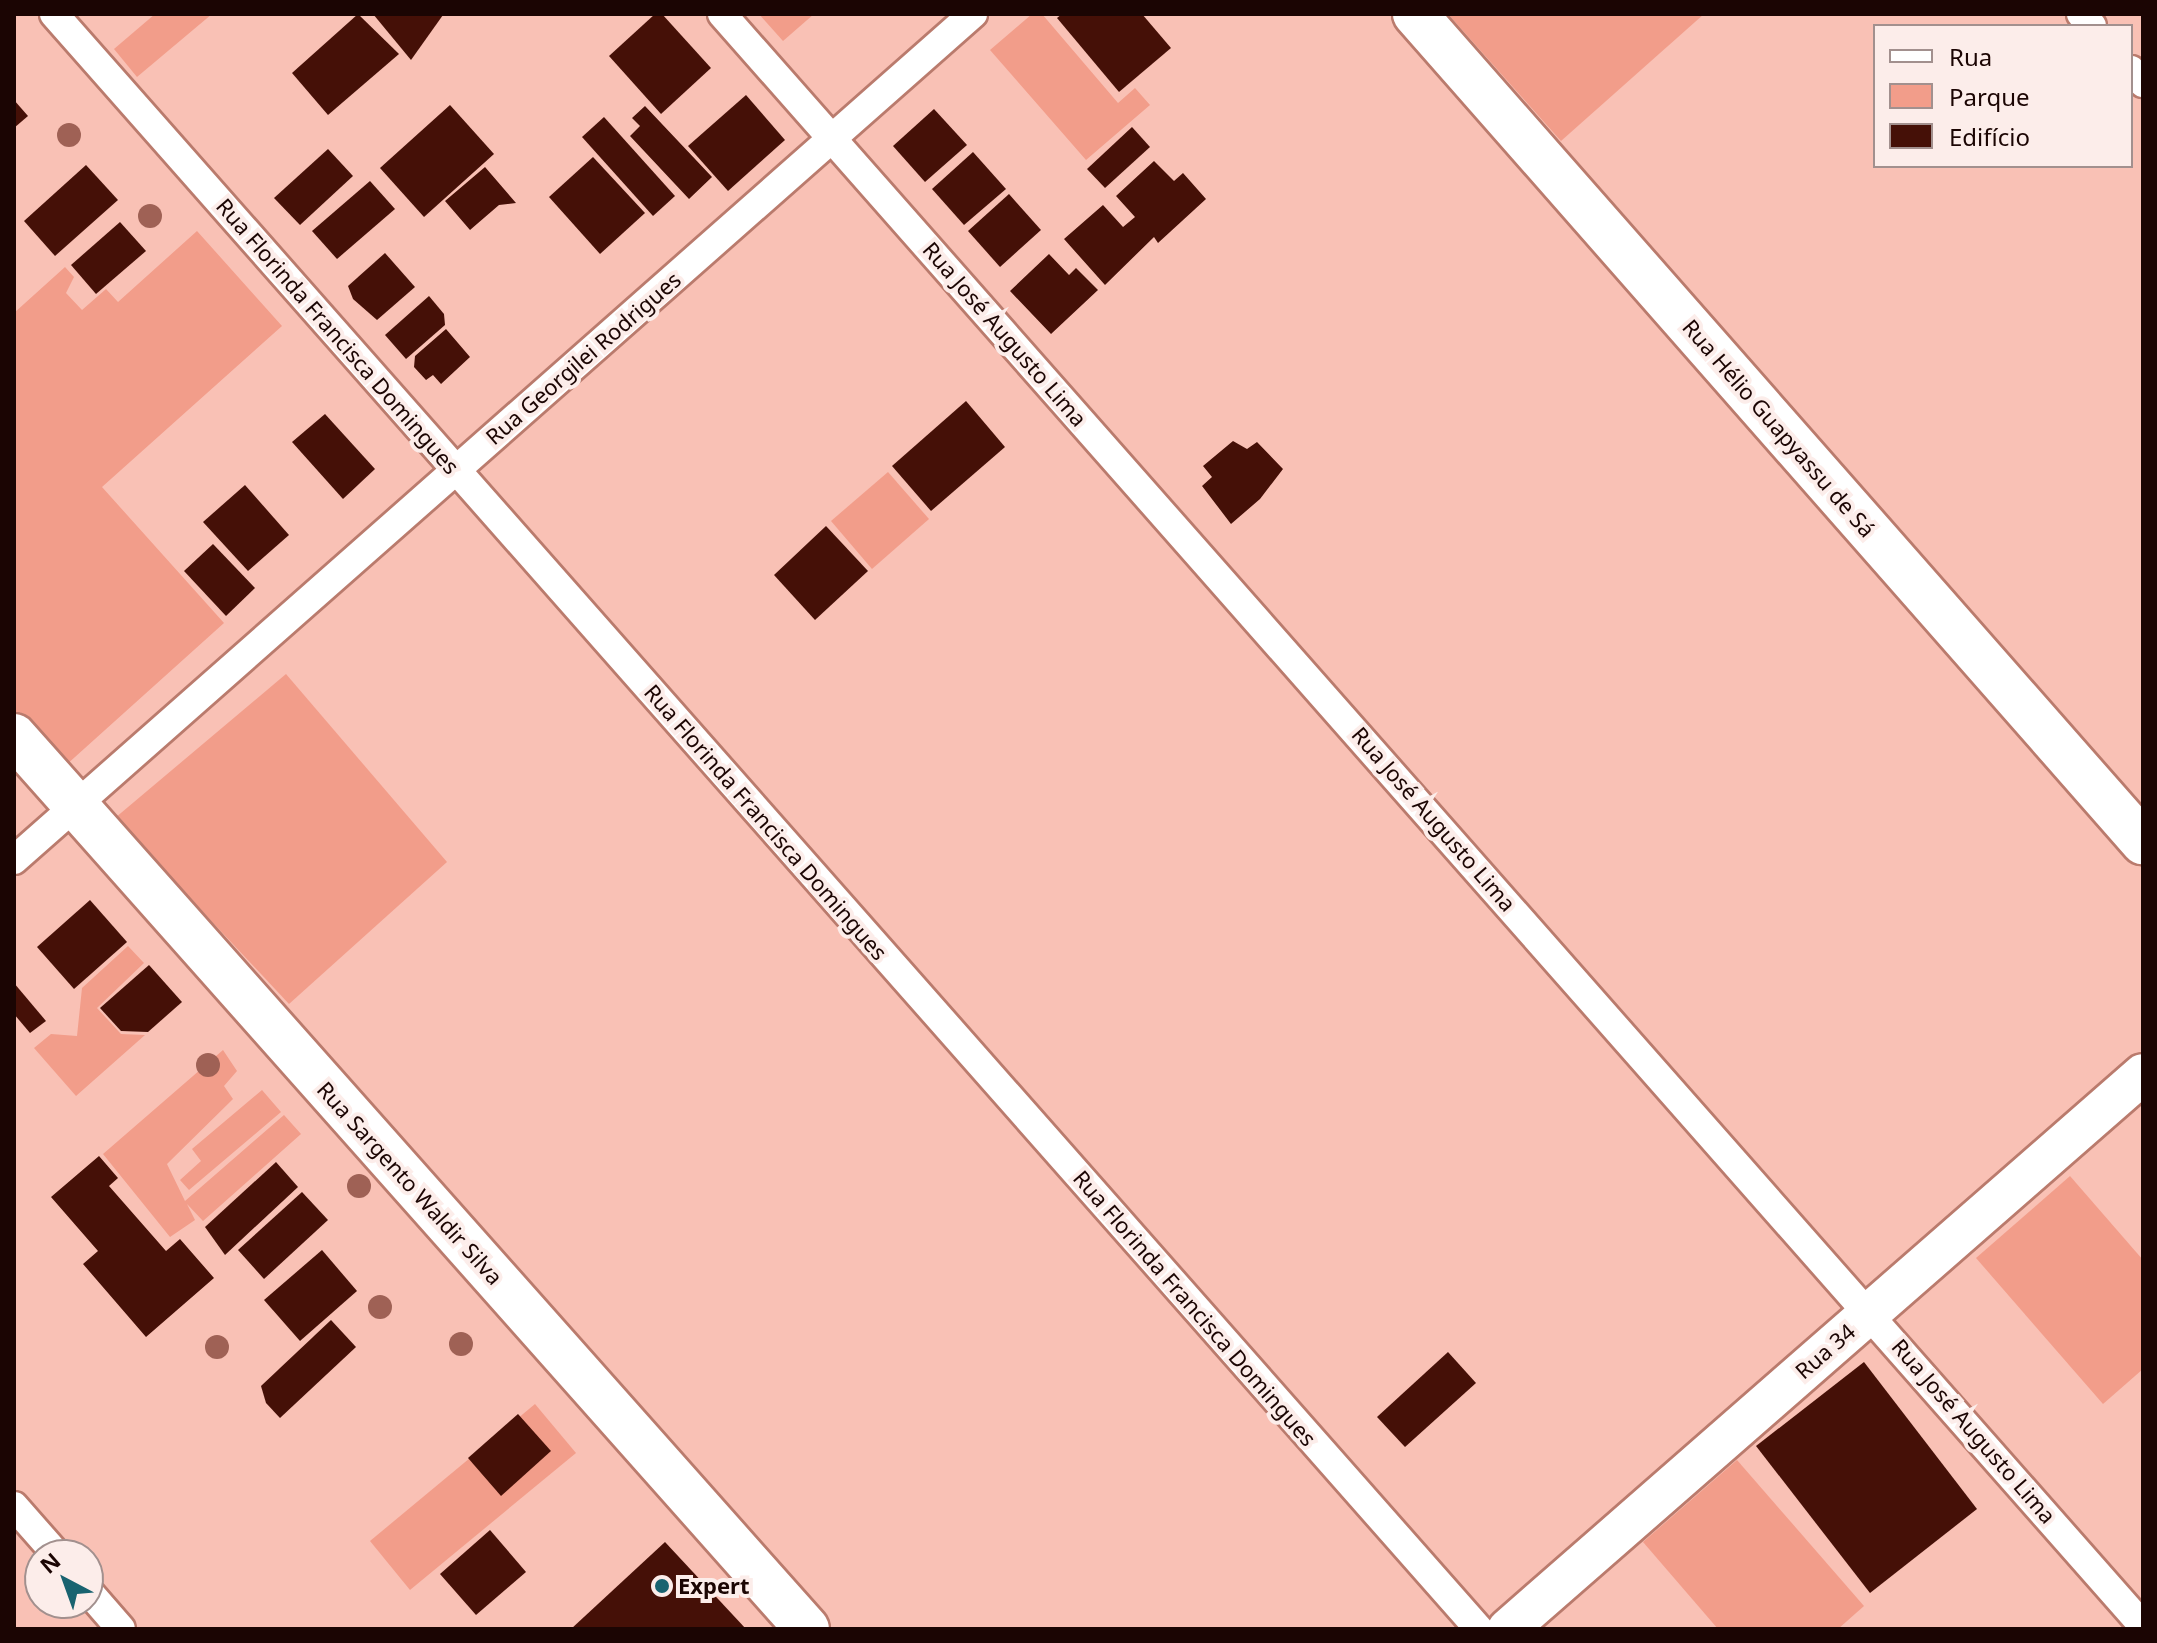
<!DOCTYPE html>
<html>
<head>
<meta charset="utf-8">
<style>
  body { margin:0 }
  #map { position:relative; width:2157px; height:1643px; overflow:hidden; background:#f9c1b5; font-family:"Noto Sans",sans-serif }
  div>[style] { position:absolute }
  .green>* { inset:0; background:#f29d8a }
  .building>* { inset:0; background:#451007 }
  .roads { filter:drop-shadow(2px 0 #ba7b6d) drop-shadow(-2px 0 #ba7b6d) drop-shadow(0 2px #ba7b6d) drop-shadow(0 -2px #ba7b6d) }
  .street>* { height:28px; margin:-14px; padding:0 14px; transform-origin:14px; border-radius:14px; background:#fff }
  .secondary>* { height:40px; margin:-20px; padding:0 20px; transform-origin:20px; border-radius:20px; background:#fff }
  .primary>* { height:44px; margin:-22px; padding:0 22px; transform-origin:22px; border-radius:22px; background:#fff }
  .trees>* { width:24px; height:24px; margin:-12px; border-radius:50%; background:#9f6155 }
  .dots>* { width:22px; height:22px; translate:-50% -50%; box-sizing:border-box; border:4px solid #fcedea; border-radius:50% }
  span { translate:-50% -50%; white-space:nowrap; text-align:center; line-height:1.15; -webkit-text-stroke:8px #fcedea; paint-order:stroke }
  .street-label { font-size:22px; color:#1b0503 }
  .poi-label { font-size:22px; color:#1b0503; font-weight:700 }
  .left { translate:0 -50%; text-align:left }
  .frame { position:absolute; inset:0; border:16px solid #1b0503; pointer-events:none }
  .legend { position:absolute; left:1873px; top:24px; width:260px; height:144px; box-sizing:border-box; background:#fcedea; border:2px solid #a2908e; margin:0; padding:10px 14px; list-style:none; font-size:24px; color:#1b0503 }
  .legend li { display:flex; align-items:center; gap:16px; height:40px }
  .legend b { width:40px; border:2px solid #a2908e }
  .north { position:absolute; left:24px; top:1539px; width:80px; height:80px; box-sizing:border-box; background:#fcedea; border:2px solid #a2908e; border-radius:50%; rotate:319deg; font-size:22px; font-weight:700; line-height:32px; text-align:center; color:#1b0503 }
  .north::after { content:''; display:block; margin:auto; width:28px; height:36px; background:#196370; clip-path:polygon(50% 0,100% 100%,50% 72%,0 100%) }
</style>
</head>
<body>
<div id="map">
  <div class="green">
    <div style="clip-path:polygon(155px 14px,212px 14px,137px 77px,114px 49px)"></div>
    <div style="clip-path:polygon(759px 14px,814px 14px,783px 41px)"></div>
    <div style="clip-path:polygon(1032px 14px,1042px 14px,1118px 103px,1135px 88px,1150px 105px,1086px 160px,990px 50px)"></div>
    <div style="clip-path:polygon(1448px 14px,1704px 14px,1561px 141px)"></div>
    <div style="clip-path:polygon(197px 231px,282px 326px,102px 487px,224px 623px,65px 766px,14px 710px,14px 313px,65px 267px,74px 277px,66px 293px,82px 310px,106px 289px,118px 302px)"></div>
    <div style="clip-path:polygon(888px 472px,929px 519px,872px 569px,831px 521px)"></div>
    <div style="clip-path:polygon(286px 674px,447px 862px,289px 1004px,115px 818px)"></div>
    <div style="clip-path:polygon(128px 946px,144px 963px,97px 1008px,121px 1034px,145px 1035px,76px 1096px,34px 1048px,51px 1034px,77px 1036px,82px 988px)"></div>
    <div style="clip-path:polygon(223px 1050px,237px 1071px,224px 1086px,233px 1099px,167px 1164px,185px 1201px,284px 1115px,301px 1134px,203px 1221px,187px 1204px,195px 1220px,170px 1237px,103px 1154px)"></div>
    <div style="clip-path:polygon(262px 1090px,281px 1112px,189px 1190px,180px 1180px,201px 1161px,192px 1149px)"></div>
    <div style="clip-path:polygon(2070px 1176px,2143px 1260px,2143px 1369px,2103px 1404px,1976px 1258px)"></div>
    <div style="clip-path:polygon(535px 1404px,576px 1453px,410px 1590px,370px 1541px)"></div>
    <div style="clip-path:polygon(1737px 1460px,1864px 1606px,1838px 1629px,1718px 1629px,1643px 1542px)"></div>
  </div>
  <div class="building">
    <div style="clip-path:polygon(358px 14px,399px 54px,328px 115px,292px 73px)"></div>
    <div style="clip-path:polygon(373px 14px,442px 14px,443px 15px,411px 60px)"></div>
    <div style="clip-path:polygon(655px 14px,662px 14px,711px 68px,661px 114px,609px 56px)"></div>
    <div style="clip-path:polygon(1062px 14px,1142px 14px,1171px 48px,1119px 92px,1057px 18px)"></div>
    <div style="clip-path:polygon(746px 95px,785px 140px,728px 191px,688px 146px)"></div>
    <div style="clip-path:polygon(14px 100px,28px 116px,14px 128px)"></div>
    <div style="clip-path:polygon(450px 105px,494px 154px,424px 217px,380px 168px)"></div>
    <div style="clip-path:polygon(645px 106px,712px 177px,689px 199px,630px 136px,640px 126px,632px 118px)"></div>
    <div style="clip-path:polygon(934px 109px,967px 145px,925px 182px,893px 146px)"></div>
    <div style="clip-path:polygon(604px 117px,675px 196px,653px 216px,582px 137px)"></div>
    <div style="clip-path:polygon(1132px 127px,1150px 147px,1105px 188px,1087px 169px)"></div>
    <div style="clip-path:polygon(328px 149px,353px 176px,300px 225px,274px 198px)"></div>
    <div style="clip-path:polygon(973px 152px,1006px 189px,964px 225px,932px 189px)"></div>
    <div style="clip-path:polygon(593px 157px,645px 213px,600px 254px,549px 197px)"></div>
    <div style="clip-path:polygon(1154px 161px,1174px 181px,1183px 173px,1206px 199px,1158px 243px,1154px 237px,1105px 285px,1064px 239px,1103px 205px,1123px 227px,1135px 217px,1116px 196px)"></div>
    <div style="clip-path:polygon(86px 165px,118px 200px,55px 256px,24px 221px)"></div>
    <div style="clip-path:polygon(485px 167px,516px 203px,499px 205px,470px 230px,445px 201px)"></div>
    <div style="clip-path:polygon(370px 181px,395px 209px,337px 259px,312px 231px)"></div>
    <div style="clip-path:polygon(1009px 194px,1041px 230px,1000px 267px,968px 231px)"></div>
    <div style="clip-path:polygon(120px 222px,146px 251px,96px 294px,71px 265px)"></div>
    <div style="clip-path:polygon(385px 253px,415px 287px,377px 320px,353px 299px,348px 286px)"></div>
    <div style="clip-path:polygon(1049px 254px,1069px 275px,1076px 268px,1098px 290px,1051px 334px,1010px 291px)"></div>
    <div style="clip-path:polygon(429px 296px,444px 314px,445px 325px,406px 359px,385px 335px)"></div>
    <div style="clip-path:polygon(446px 329px,470px 357px,441px 384px,433px 375px,426px 380px,414px 367px,415px 356px)"></div>
    <div style="clip-path:polygon(966px 401px,1005px 447px,931px 511px,892px 466px)"></div>
    <div style="clip-path:polygon(325px 414px,375px 469px,343px 499px,292px 442px)"></div>
    <div style="clip-path:polygon(1233px 441px,1247px 449px,1257px 442px,1283px 469px,1260px 499px,1231px 524px,1202px 486px,1212px 477px,1203px 466px)"></div>
    <div style="clip-path:polygon(245px 485px,289px 535px,248px 571px,203px 522px)"></div>
    <div style="clip-path:polygon(826px 526px,868px 571px,815px 620px,774px 575px)"></div>
    <div style="clip-path:polygon(213px 544px,255px 588px,226px 616px,184px 571px)"></div>
    <div style="clip-path:polygon(90px 900px,127px 942px,74px 989px,37px 947px)"></div>
    <div style="clip-path:polygon(149px 965px,182px 1002px,148px 1032px,121px 1031px,100px 1008px)"></div>
    <div style="clip-path:polygon(14px 983px,46px 1021px,30px 1033px,14px 1014px)"></div>
    <div style="clip-path:polygon(99px 1156px,118px 1178px,109px 1186px,166px 1251px,180px 1239px,214px 1278px,146px 1337px,83px 1264px,98px 1251px,51px 1197px)"></div>
    <div style="clip-path:polygon(276px 1162px,298px 1187px,225px 1255px,205px 1227px)"></div>
    <div style="clip-path:polygon(302px 1192px,328px 1220px,264px 1279px,238px 1250px)"></div>
    <div style="clip-path:polygon(322px 1250px,357px 1291px,300px 1341px,264px 1300px)"></div>
    <div style="clip-path:polygon(331px 1320px,356px 1347px,280px 1418px,266px 1403px,261px 1386px)"></div>
    <div style="clip-path:polygon(1448px 1352px,1476px 1383px,1405px 1447px,1377px 1417px)"></div>
    <div style="clip-path:polygon(1864px 1362px,1977px 1509px,1870px 1593px,1756px 1446px)"></div>
    <div style="clip-path:polygon(518px 1414px,551px 1451px,501px 1496px,468px 1458px)"></div>
    <div style="clip-path:polygon(490px 1530px,526px 1572px,476px 1615px,440px 1574px)"></div>
    <div style="clip-path:polygon(665px 1542px,746px 1629px,571px 1629px)"></div>
  </div>
  <div class="roads">
    <div class="street">
      <div style="left:54px;top:14px;width:2154px;rotate:48.58deg"></div>
      <div style="left:722px;top:14px;width:2149px;rotate:48.6deg"></div>
      <div style="left:2081px;top:14px;width:16px;rotate:47deg"></div>
      <div style="left:2131px;top:70px;width:18px;rotate:47deg"></div>
      <div style="left:14px;top:860px;width:1279px;rotate:-41.42deg"></div>
      <div style="left:14px;top:1506px;width:65px;rotate:48.7deg"></div>
      <div style="left:88px;top:1591px;width:50px;rotate:49deg"></div>
    </div>
    <div class="secondary">
      <div style="left:1508px;top:1629px;width:843px;rotate:-41.15deg"></div>
    </div>
    <div class="primary">
      <div style="left:1415px;top:14px;width:1103px;rotate:48.68deg"></div>
      <div style="left:14px;top:736px;width:1194px;rotate:48.39deg"></div>
    </div>
  </div>
  <div class="trees">
    <div style="left:69px;top:135px"></div>
    <div style="left:150px;top:216px"></div>
    <div style="left:208px;top:1065px"></div>
    <div style="left:359px;top:1186px"></div>
    <div style="left:380px;top:1307px"></div>
    <div style="left:461px;top:1344px"></div>
    <div style="left:217px;top:1347px"></div>
  </div>
  <div class="dots">
    <div style="left:662px;top:1586px;background:#196370"></div>
  </div>
  <div class="street-label">
    <span style="left:1005px;top:334px;rotate:49deg">Rua José Augusto Lima</span>
    <span style="left:338px;top:336px;rotate:49deg">Rua Florinda Francisca Domingues</span>
    <span style="left:583px;top:358px;rotate:-41deg">Rua Georgilei Rodrigues</span>
    <span style="left:1779px;top:428px;rotate:49deg">Rua Hélio Guapyassu de Sá</span>
    <span style="left:1434px;top:819px;rotate:49deg">Rua José Augusto Lima</span>
    <span style="left:766px;top:822px;rotate:49deg">Rua Florinda Francisca Domingues</span>
    <span style="left:410px;top:1183px;rotate:48deg">Rua Sargento Waldir Silva</span>
    <span style="left:1195px;top:1308px;rotate:49deg">Rua Florinda Francisca Domingues</span>
    <span style="left:1825px;top:1351px;rotate:-41deg">Rua 34</span>
    <span style="left:1974px;top:1431px;rotate:49deg">Rua José Augusto Lima</span>
  </div>
  <div class="poi-label">
    <span class="left" style="left:678px;top:1586px">Expert</span>
  </div>
  <div class="frame"></div>
  <ul class="legend">
  <li><b style="height:10px;background:#fff"></b>Rua</li>
  <li><b style="height:22px;background:#f29d8a"></b>Parque</li>
  <li><b style="height:22px;background:#451007"></b>Edifício</li>
  </ul>
  <div class="north">N</div>
</div>
</body>
</html>
